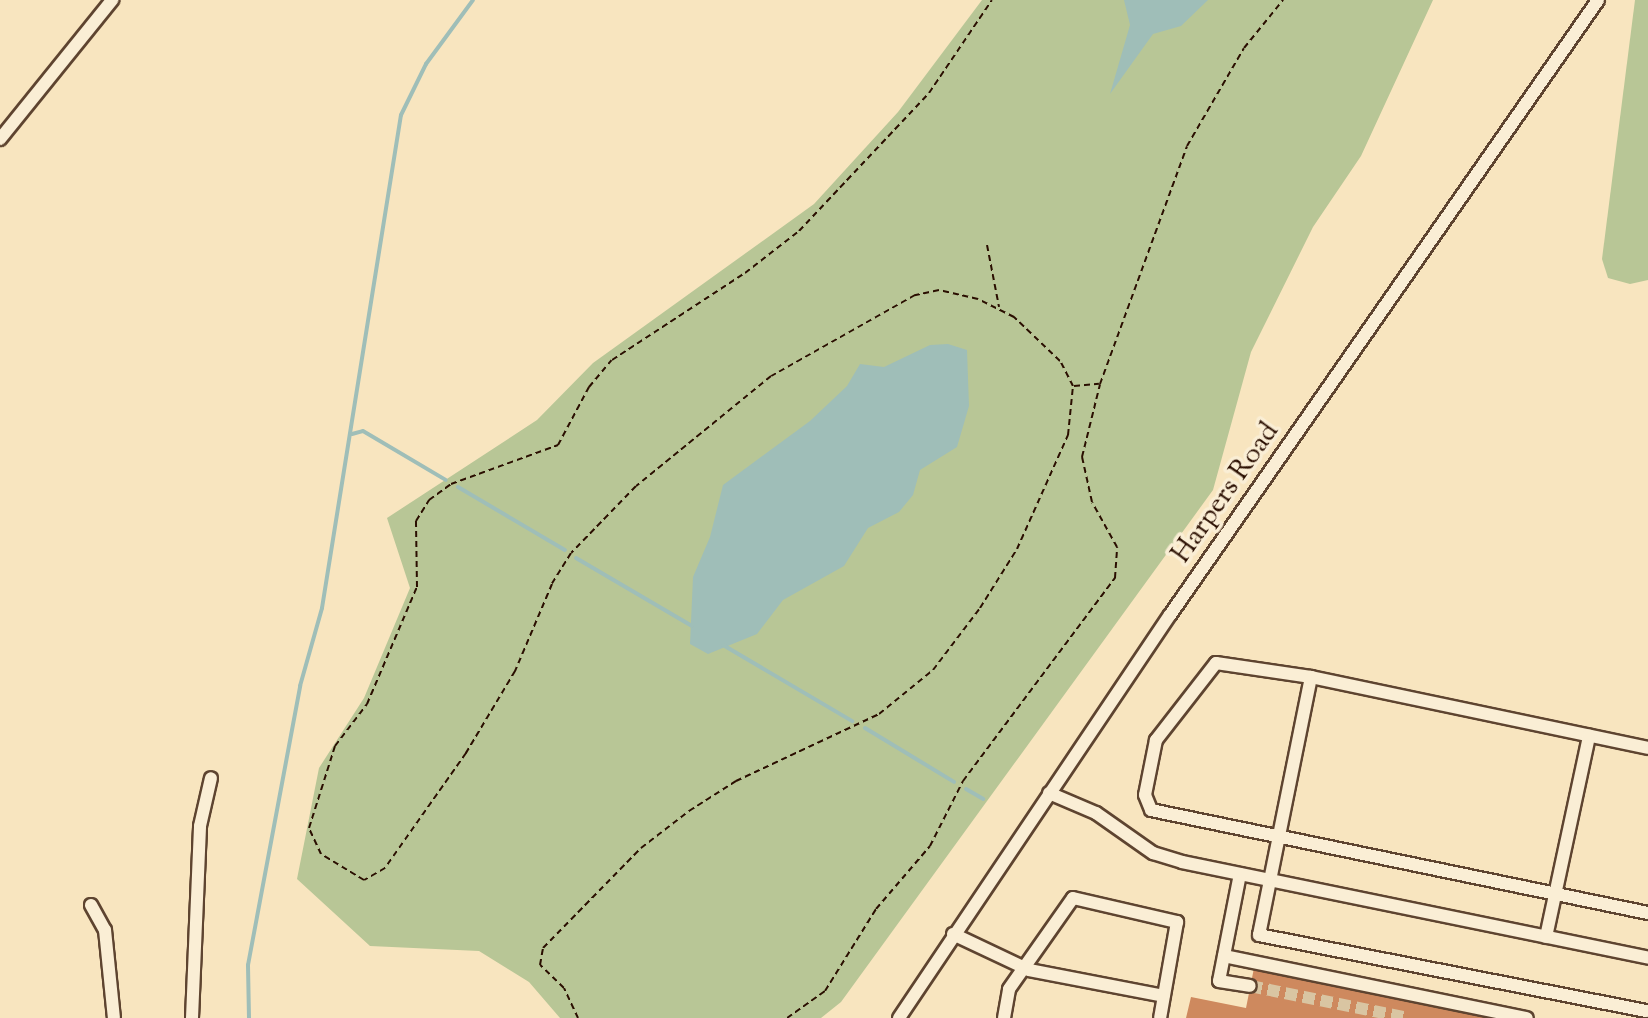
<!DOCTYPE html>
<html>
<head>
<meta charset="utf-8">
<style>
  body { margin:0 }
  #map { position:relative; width:1648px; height:1018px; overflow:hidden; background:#f8e5bf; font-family:"Sorts Mill Goudy",serif }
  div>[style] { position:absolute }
  .green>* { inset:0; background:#b8c696 }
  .water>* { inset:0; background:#9fbeb8 }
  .stream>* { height:4px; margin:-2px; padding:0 2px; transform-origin:2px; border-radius:2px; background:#9fbeb8 }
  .building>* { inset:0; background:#ce895e }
  .minor-tunnel>* { height:12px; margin-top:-6px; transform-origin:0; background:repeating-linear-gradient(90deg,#d9c5a2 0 12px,transparent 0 18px) }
  .path>* { height:2px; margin-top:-1px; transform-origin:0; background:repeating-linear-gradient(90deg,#2a0e00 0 6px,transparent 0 10px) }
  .roads { filter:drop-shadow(2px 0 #5e4430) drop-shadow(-2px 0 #5e4430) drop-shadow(0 2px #5e4430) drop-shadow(0 -2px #5e4430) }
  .minor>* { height:12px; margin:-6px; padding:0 6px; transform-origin:6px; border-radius:6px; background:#faeed5 }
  span { translate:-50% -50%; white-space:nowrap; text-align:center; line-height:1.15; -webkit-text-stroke:7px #faeed5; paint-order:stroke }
  .street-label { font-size:28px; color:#2a0e00 }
</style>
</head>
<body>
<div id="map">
  <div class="green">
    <div style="clip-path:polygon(982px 0,1433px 0,1361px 156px,1313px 227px,1251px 352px,1213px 490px,841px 1002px,821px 1018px,560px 1018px,529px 982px,479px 951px,370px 946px,297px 879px,319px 768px,364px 698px,410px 588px,387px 518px,537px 420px,593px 363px,814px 204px,898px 112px)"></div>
    <div style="clip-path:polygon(1635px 0,1648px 0,1648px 280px,1630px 284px,1608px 278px,1602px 259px)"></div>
  </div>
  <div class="water">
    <div style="clip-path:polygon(1124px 0,1208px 0,1181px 26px,1153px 34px,1110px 94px,1130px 25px)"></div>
    <div style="clip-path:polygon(948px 344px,967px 350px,969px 406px,957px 447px,920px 470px,913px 495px,899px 512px,868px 528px,844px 566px,783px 600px,757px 634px,708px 654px,690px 644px,693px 577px,710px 537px,723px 485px,810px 421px,847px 386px,860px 364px,884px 367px,930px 345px)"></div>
  </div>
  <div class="stream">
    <div style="left:352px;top:434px;width:11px;rotate:-15deg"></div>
    <div style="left:363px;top:431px;width:96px;rotate:30.6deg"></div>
    <div style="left:458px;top:487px;width:124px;rotate:30.5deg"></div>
    <div style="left:576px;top:558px;width:134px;rotate:30.4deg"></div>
    <div style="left:723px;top:645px;width:150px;rotate:30.5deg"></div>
    <div style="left:865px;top:728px;width:104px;rotate:31.2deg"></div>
    <div style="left:966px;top:789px;width:20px;rotate:30deg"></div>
    <div style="left:249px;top:1018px;width:53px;rotate:-91.1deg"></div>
    <div style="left:248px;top:965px;width:284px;rotate:-79.4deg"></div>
    <div style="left:300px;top:686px;width:81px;rotate:-74.2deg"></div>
    <div style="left:322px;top:608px;width:499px;rotate:-80.9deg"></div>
    <div style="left:401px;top:115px;width:57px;rotate:-63.9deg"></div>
    <div style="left:426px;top:64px;width:79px;rotate:-53.7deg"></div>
  </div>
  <div class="building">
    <div style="clip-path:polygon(1254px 968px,1497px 1017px,1497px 1018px,1186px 1018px,1191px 997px,1246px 1008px)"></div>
  </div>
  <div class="minor-tunnel">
    <div style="left:1250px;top:986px;width:161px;rotate:11.4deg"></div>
  </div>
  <div class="path">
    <div style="left:987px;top:245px;width:63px;rotate:79deg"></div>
    <div style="left:1074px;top:386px;width:25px;rotate:-5deg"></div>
    <div style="left:578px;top:1018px;width:33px;rotate:-115deg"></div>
    <div style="left:564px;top:988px;width:33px;rotate:-136deg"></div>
    <div style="left:540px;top:965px;width:17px;rotate:-80deg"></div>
    <div style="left:543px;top:948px;width:140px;rotate:-45.6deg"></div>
    <div style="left:641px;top:848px;width:61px;rotate:-37.6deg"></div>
    <div style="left:689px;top:811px;width:56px;rotate:-32.6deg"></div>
    <div style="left:736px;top:781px;width:158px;rotate:-25.1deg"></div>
    <div style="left:879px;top:714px;width:70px;rotate:-39.2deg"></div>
    <div style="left:933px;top:670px;width:78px;rotate:-52.8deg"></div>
    <div style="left:980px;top:608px;width:70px;rotate:-57.9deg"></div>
    <div style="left:1017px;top:549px;width:125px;rotate:-65.9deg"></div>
    <div style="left:1068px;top:435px;width:49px;rotate:-84.2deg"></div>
    <div style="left:1073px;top:386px;width:28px;rotate:-117deg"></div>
    <div style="left:1060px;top:361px;width:64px;rotate:-136.3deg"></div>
    <div style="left:1014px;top:317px;width:40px;rotate:-153.4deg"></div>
    <div style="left:978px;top:299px;width:40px;rotate:-167deg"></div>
    <div style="left:939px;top:290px;width:25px;rotate:168deg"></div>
    <div style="left:915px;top:295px;width:165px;rotate:150.6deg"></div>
    <div style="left:771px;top:376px;width:174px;rotate:140.8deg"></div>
    <div style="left:636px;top:486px;width:93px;rotate:134.1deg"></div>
    <div style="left:571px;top:553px;width:36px;rotate:122deg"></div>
    <div style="left:552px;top:584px;width:95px;rotate:113deg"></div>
    <div style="left:515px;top:671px;width:96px;rotate:120.9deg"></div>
    <div style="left:466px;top:753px;width:141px;rotate:125.2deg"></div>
    <div style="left:385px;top:868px;width:24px;rotate:150deg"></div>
    <div style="left:364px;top:880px;width:50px;rotate:-148.8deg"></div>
    <div style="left:321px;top:854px;width:29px;rotate:-115deg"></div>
    <div style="left:309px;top:828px;width:86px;rotate:-72.4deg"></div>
    <div style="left:335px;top:746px;width:53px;rotate:-52.7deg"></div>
    <div style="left:367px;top:704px;width:127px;rotate:-66.9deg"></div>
    <div style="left:417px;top:587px;width:66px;rotate:-90.9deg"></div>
    <div style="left:416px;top:521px;width:25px;rotate:-58deg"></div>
    <div style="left:429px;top:500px;width:27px;rotate:-36deg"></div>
    <div style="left:451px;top:484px;width:114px;rotate:-20deg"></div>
    <div style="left:558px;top:445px;width:66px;rotate:-61.9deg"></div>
    <div style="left:589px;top:387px;width:35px;rotate:-50deg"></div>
    <div style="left:612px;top:360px;width:159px;rotate:-33.2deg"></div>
    <div style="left:745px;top:273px;width:68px;rotate:-37.9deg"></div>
    <div style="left:799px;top:231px;width:190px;rotate:-46.7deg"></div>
    <div style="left:929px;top:93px;width:112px;rotate:-55.9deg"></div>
    <div style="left:787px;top:1018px;width:47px;rotate:-35.4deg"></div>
    <div style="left:825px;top:991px;width:97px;rotate:-58.1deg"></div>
    <div style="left:876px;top:909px;width:83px;rotate:-49.4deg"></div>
    <div style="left:930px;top:846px;width:73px;rotate:-63.1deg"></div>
    <div style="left:963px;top:781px;width:254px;rotate:-53.2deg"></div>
    <div style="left:1115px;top:578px;width:31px;rotate:-86deg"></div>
    <div style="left:1117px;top:547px;width:51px;rotate:-119.1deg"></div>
    <div style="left:1092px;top:502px;width:46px;rotate:-102.5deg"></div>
    <div style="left:1082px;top:457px;width:75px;rotate:-76.1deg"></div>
    <div style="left:1100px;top:384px;width:253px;rotate:-69.9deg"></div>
    <div style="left:1187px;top:146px;width:113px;rotate:-59.8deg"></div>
    <div style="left:1244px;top:48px;width:62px;rotate:-50.9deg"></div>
  </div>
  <div class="roads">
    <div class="minor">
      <div style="left:0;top:139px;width:179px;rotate:-51.1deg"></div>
      <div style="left:1311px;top:677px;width:263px;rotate:101.4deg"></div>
      <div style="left:1259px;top:935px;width:396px;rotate:11.1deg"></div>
      <div style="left:1648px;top:748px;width:344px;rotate:-168.1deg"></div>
      <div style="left:1311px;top:677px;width:96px;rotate:-171.6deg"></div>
      <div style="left:1216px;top:663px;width:98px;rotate:127.9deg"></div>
      <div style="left:1156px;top:740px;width:56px;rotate:101.3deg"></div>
      <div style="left:1145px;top:795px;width:16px;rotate:68deg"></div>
      <div style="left:1151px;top:810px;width:508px;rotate:11.71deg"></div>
      <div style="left:1049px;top:793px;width:51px;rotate:23.1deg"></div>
      <div style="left:1096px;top:813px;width:70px;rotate:35.1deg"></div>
      <div style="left:1153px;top:853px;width:30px;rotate:17deg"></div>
      <div style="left:1182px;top:862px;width:476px;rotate:11.6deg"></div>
      <div style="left:1240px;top:874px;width:109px;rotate:101.1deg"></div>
      <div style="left:1219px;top:981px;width:31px;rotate:9deg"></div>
      <div style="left:91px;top:905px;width:29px;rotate:61deg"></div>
      <div style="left:105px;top:930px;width:88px;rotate:84.2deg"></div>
      <div style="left:953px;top:934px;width:84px;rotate:25.3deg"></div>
      <div style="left:1029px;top:970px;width:137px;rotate:10.9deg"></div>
      <div style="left:1546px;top:937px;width:206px;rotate:-77.9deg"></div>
      <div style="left:1224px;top:956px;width:309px;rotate:11.6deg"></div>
      <div style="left:192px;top:1018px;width:192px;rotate:-87.6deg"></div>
      <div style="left:200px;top:826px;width:49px;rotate:-77.1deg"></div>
      <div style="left:899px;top:1018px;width:486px;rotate:-56.1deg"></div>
      <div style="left:1170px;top:615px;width:749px;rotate:-55.16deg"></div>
      <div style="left:1004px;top:1018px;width:29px;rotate:-80deg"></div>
      <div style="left:1009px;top:989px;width:111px;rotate:-54.9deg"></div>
      <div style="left:1073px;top:898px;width:107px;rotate:13deg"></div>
      <div style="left:1177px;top:922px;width:97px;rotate:100deg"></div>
    </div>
  </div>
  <div class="street-label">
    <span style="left:1226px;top:493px;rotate:-55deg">Harpers Road</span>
  </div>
</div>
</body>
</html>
